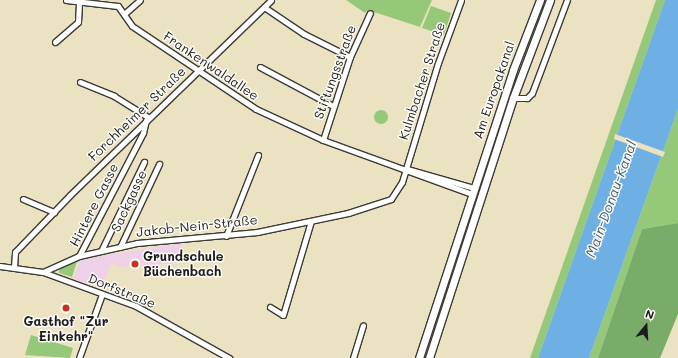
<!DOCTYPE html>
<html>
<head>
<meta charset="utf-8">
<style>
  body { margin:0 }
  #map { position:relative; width:678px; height:358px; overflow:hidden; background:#ebe2c2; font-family:Mali,sans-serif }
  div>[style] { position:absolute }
  .built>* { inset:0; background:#eed0e8 }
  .green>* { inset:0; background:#95c878 }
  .round { border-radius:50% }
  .forest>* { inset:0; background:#78ac68 }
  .water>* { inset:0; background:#6eb0e3 }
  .pier>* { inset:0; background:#ebe2c2 }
  .roads { filter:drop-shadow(1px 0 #3b3a35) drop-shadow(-1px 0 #3b3a35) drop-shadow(0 1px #3b3a35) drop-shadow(0 -1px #3b3a35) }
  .street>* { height:5px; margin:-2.5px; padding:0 2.5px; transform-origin:2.5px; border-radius:2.5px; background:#fff }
  .secondary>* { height:7px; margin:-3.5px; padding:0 3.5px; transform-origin:3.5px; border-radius:3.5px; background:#fff }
  .dots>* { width:11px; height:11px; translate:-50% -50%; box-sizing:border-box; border:2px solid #fdfcf7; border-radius:50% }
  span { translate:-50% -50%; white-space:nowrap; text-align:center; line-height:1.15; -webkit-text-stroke:3px #fdfcf7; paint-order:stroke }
  .street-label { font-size:13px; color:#1c1c1c }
  .poi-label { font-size:13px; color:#1c1c1c; font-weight:700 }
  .left { translate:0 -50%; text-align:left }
  .water-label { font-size:14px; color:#415f76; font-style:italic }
  .north { position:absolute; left:626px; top:306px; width:40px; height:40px; -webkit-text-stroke:3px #fdfcf7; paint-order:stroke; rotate:18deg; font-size:11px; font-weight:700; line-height:16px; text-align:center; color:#1c1c1c }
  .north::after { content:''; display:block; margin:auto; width:14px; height:18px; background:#1c1c1c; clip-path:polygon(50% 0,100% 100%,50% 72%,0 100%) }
</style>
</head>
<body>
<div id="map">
  <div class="built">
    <div style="clip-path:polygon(182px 243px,177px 263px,122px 267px,111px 263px,102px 287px,73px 279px,81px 259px)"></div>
  </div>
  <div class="green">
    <div style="clip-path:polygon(346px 0,432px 0,420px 27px,368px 10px,365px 13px)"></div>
    <div style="clip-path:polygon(656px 0,665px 0,538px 358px,530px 358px)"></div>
    <div style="clip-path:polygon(431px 6px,451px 13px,444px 35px,422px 28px)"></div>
    <div style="clip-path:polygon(678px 109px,678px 223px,642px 229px,598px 358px,589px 358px)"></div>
    <div class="round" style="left:374px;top:110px;width:14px;height:14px"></div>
    <div style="clip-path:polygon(77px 261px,72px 277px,59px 273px,60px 267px)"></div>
    <div style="clip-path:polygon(31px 335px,73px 348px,70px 358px,25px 355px)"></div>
  </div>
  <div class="forest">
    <div style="clip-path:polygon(678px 223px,678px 314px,660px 358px,598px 358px,642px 229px)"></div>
  </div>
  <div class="water">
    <div style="clip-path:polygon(665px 0,678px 0,678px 109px,589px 358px,538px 358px)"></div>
  </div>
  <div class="pier">
    <div style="clip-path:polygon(615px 134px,665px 152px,663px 157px,614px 139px)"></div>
  </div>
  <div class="roads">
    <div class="street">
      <div style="left:66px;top:0;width:52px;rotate:6.6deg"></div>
      <div style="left:118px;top:6px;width:24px;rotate:55deg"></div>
      <div style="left:132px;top:26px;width:149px;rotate:33.8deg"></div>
      <div style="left:256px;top:109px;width:74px;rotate:24.8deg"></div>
      <div style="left:323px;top:140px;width:158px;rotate:19.9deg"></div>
      <div style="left:264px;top:7px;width:48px;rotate:34deg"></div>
      <div style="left:304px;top:34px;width:51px;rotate:26.6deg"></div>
      <div style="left:124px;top:14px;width:21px;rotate:-41deg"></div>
      <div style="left:55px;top:42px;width:30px;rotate:-41deg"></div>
      <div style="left:78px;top:22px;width:20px;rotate:-87deg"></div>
      <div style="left:260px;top:67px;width:83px;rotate:28.1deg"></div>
      <div style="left:80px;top:82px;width:37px;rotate:22deg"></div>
      <div style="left:114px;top:96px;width:40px;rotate:32deg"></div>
      <div style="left:513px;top:98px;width:14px"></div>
      <div style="left:527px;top:98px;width:7px;rotate:-45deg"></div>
      <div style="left:532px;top:93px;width:99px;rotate:-69.4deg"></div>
      <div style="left:323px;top:140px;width:87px;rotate:-72deg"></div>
      <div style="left:350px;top:57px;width:48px;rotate:-65.6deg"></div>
      <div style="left:407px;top:169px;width:70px;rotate:15.8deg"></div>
      <div style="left:23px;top:199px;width:34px;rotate:23deg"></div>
      <div style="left:226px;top:236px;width:87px;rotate:-68.4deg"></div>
      <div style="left:120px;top:247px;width:92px;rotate:-64.8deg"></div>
      <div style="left:101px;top:251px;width:99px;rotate:-64.2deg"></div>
      <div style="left:79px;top:256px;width:139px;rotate:-62.5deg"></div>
      <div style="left:143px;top:133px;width:13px;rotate:-77deg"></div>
      <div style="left:0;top:266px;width:43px;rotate:7.9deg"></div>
      <div style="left:43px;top:272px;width:99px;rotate:20.1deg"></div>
      <div style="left:136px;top:306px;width:107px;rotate:29.2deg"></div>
      <div style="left:14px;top:267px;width:15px;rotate:-86deg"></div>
      <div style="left:15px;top:252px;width:79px;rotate:-46deg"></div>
      <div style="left:70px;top:195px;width:280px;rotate:-44.1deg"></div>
      <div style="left:43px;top:272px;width:39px;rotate:-24deg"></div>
      <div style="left:79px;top:256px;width:59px;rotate:-12.6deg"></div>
      <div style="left:137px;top:243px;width:121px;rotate:-5.2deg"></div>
      <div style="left:257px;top:232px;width:93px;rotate:-11.8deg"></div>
      <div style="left:348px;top:213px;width:45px;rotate:-18deg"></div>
      <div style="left:391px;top:199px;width:20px;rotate:-57deg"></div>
      <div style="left:402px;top:182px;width:124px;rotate:-73.2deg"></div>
      <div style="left:438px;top:63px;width:67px;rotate:-69.9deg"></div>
      <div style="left:270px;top:307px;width:15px;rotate:32deg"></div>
      <div style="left:283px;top:315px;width:98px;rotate:-73.4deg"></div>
      <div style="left:79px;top:358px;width:68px;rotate:-70.2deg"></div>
      <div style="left:353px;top:358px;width:34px;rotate:-73deg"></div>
    </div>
    <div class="secondary">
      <div style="left:419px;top:358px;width:303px;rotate:-71.9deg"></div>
      <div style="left:513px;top:70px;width:75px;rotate:-68.9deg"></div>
      <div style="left:429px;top:358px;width:273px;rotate:-72.1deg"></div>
      <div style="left:513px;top:98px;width:105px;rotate:-69.3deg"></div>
    </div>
  </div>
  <div class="dots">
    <div style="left:135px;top:264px;background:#c8321e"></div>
    <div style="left:66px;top:308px;background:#c8321e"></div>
  </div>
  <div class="street-label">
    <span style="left:211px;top:66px;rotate:34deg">Frankenwaldallee</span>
    <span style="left:335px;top:72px;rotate:-70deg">Stiftungsstraße</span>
    <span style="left:422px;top:81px;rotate:-72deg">Kulmbacher Straße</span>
    <span style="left:494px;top:90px;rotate:-71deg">Am Europakanal</span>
    <span style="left:137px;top:114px;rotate:-44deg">Forchheimer Straße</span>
    <span style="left:129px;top:201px;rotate:-65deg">Sackgasse</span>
    <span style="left:94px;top:205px;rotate:-63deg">Hintere Gasse</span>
    <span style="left:197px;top:226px;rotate:-6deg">Jakob-Nein-Straße</span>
    <span style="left:122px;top:291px;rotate:22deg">Dorfstraße</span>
  </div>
  <div class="poi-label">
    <span class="left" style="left:143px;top:264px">Grundschule<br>Büchenbach</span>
    <span style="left:66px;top:329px">Gasthof "Zur<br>Einkehr"</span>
  </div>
  <div class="water-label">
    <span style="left:611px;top:199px;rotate:-70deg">Main-Donau-Kanal</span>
  </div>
  <div class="north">N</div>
</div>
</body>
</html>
